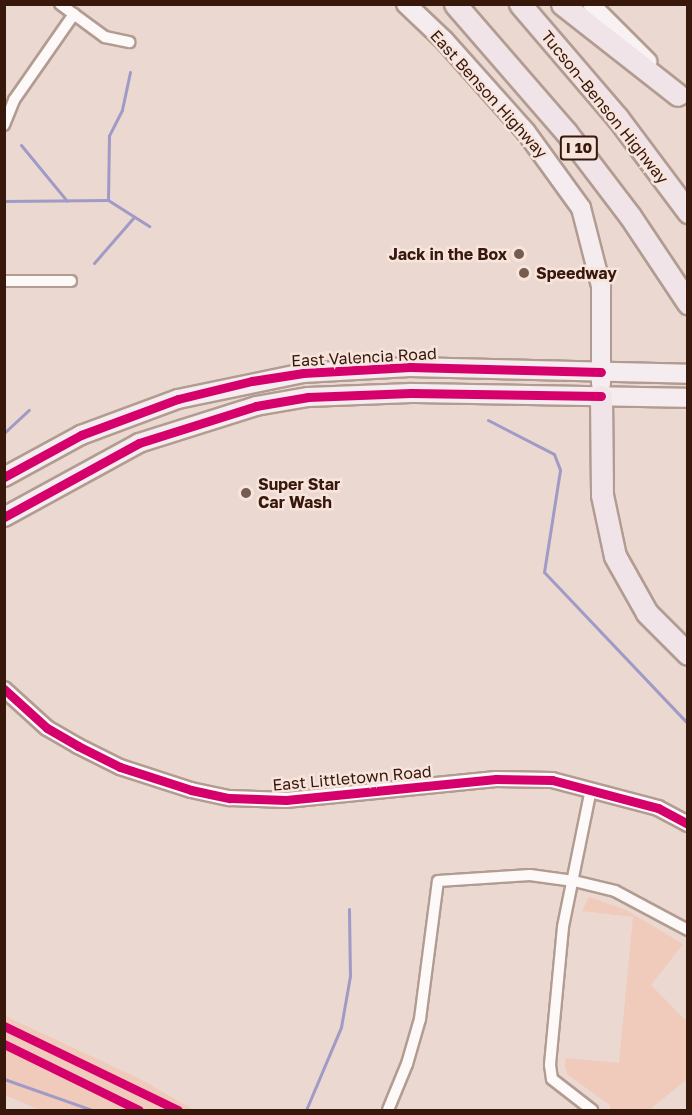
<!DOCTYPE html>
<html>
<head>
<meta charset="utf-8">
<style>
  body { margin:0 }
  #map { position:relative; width:692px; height:1115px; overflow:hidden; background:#ebd8d0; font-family:"Golos Text",sans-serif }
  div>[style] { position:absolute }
  .green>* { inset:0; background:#f0caba }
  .stream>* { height:3px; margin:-1.5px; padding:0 1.5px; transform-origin:1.5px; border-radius:1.5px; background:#a09ac6 }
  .roads { filter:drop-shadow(2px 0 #b29c92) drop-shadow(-2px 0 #b29c92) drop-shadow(0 2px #b29c92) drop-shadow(0 -2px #b29c92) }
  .minor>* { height:10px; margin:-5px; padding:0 5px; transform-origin:5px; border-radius:5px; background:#fcf9f8 }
  .tertiary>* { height:14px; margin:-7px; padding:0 7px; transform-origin:7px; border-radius:7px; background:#fcf9f8 }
  .secondary>* { height:16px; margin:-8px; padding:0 8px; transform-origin:8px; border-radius:8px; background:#f9f2f3 }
  .primary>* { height:18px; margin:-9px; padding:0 9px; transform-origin:9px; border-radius:9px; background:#f4ecef }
  .motorway>* { height:21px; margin:-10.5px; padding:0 10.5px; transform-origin:10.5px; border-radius:10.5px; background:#f1e4e9 }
  .cycleway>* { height:9px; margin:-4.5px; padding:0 4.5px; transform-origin:4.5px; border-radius:4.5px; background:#d6006c }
  .dots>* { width:16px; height:16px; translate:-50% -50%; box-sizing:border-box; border:3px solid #f6e4dd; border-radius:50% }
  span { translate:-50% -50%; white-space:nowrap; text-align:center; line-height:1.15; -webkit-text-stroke:5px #f6e4dd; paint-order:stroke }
  .shield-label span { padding:2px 4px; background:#f6e4dd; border:2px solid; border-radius:4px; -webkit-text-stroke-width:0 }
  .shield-label { font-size:15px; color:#37180a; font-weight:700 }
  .street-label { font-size:16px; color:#37180a }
  .poi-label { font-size:16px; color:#37180a; font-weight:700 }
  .right { translate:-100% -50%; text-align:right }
  .left { translate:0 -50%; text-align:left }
  .frame { position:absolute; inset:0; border:6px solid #37180a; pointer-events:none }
</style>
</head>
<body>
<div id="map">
  <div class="green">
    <div style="clip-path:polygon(589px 897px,626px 910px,683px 944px,651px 985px,687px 1022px,687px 1079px,649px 1110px,610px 1110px,610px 1105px,568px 1075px,565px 1067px,566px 1058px,619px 1063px,633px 917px,582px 911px)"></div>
    <div style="clip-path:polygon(5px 1016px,142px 1080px,194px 1110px,40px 1110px,5px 1095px)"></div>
  </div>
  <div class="stream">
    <div style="left:130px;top:72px;width:39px;rotate:102deg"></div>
    <div style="left:122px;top:110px;width:29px;rotate:117deg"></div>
    <div style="left:109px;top:136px;width:64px;rotate:90.9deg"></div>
    <div style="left:108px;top:200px;width:49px;rotate:32.4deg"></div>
    <div style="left:21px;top:145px;width:72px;rotate:50.6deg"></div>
    <div style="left:4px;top:201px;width:104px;rotate:-0.6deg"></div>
    <div style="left:94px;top:263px;width:61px;rotate:-49deg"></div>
    <div style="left:488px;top:420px;width:74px;rotate:27.3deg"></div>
    <div style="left:554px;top:454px;width:17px;rotate:69deg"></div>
    <div style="left:560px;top:470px;width:103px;rotate:98.9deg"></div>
    <div style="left:544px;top:572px;width:209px;rotate:46.5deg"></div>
    <div style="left:4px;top:433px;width:34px;rotate:-43deg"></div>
    <div style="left:4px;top:1079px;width:93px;rotate:19.4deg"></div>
    <div style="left:306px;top:1110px;width:90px;rotate:-67.1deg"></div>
    <div style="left:341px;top:1027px;width:52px;rotate:-80deg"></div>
    <div style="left:350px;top:976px;width:67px;rotate:-90.9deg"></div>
  </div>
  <div class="roads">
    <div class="minor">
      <div style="left:60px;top:4px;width:56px;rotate:36.3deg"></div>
      <div style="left:105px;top:37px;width:25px;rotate:12deg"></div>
      <div style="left:4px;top:125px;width:27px;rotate:-68deg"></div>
      <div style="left:14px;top:100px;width:105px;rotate:-55.1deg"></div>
      <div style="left:4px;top:281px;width:67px"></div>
      <div style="left:591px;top:789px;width:141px;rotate:101.5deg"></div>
      <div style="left:563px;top:927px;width:139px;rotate:95.4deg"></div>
      <div style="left:550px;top:1065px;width:14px;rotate:82deg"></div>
      <div style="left:552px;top:1079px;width:51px;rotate:37.8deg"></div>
      <div style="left:388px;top:1110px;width:50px;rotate:-67.6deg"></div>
      <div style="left:407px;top:1064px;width:47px;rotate:-73.9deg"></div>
      <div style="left:420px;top:1019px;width:139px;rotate:-82.6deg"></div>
      <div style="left:438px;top:881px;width:92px;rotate:-3.7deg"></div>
      <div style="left:530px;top:875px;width:44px;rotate:7.8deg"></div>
      <div style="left:574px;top:881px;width:42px;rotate:13.7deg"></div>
      <div style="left:615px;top:891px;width:83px;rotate:28.1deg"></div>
    </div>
    <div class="tertiary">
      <div style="left:4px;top:689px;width:58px;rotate:42.2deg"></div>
      <div style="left:47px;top:728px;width:36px;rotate:30deg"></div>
      <div style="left:78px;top:746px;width:47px;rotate:26.6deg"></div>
      <div style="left:120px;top:767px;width:75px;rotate:17.9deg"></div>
      <div style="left:191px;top:790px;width:40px;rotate:12deg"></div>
      <div style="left:230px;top:798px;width:56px;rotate:2deg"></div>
      <div style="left:286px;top:800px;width:211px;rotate:-5.7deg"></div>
      <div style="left:496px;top:779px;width:56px;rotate:1deg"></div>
      <div style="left:552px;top:780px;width:110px;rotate:14.8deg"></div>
      <div style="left:658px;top:808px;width:34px;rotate:28deg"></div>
    </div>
    <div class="secondary">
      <div style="left:591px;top:4px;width:81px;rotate:45deg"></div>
    </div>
    <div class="primary">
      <div style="left:406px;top:4px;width:52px;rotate:43.5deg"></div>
      <div style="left:444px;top:40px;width:123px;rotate:48.3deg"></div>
      <div style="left:526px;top:132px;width:94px;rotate:54.1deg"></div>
      <div style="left:581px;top:208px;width:81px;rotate:75.6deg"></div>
      <div style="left:601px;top:286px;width:98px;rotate:90deg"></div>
      <div style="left:4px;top:477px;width:88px;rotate:-28.6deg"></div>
      <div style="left:81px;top:435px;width:103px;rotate:-20.4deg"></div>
      <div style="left:178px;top:399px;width:128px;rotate:-11.7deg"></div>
      <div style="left:303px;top:373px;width:107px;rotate:-3.2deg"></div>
      <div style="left:410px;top:367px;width:278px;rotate:1.4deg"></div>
      <div style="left:4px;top:517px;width:154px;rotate:-28.7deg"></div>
      <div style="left:139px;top:443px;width:123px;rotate:-17.5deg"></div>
      <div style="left:256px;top:406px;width:53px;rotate:-9.8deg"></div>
      <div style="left:308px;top:397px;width:103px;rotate:-2.2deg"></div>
      <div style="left:411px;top:393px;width:277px;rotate:1deg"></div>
    </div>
    <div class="motorway">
      <div style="left:455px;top:4px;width:169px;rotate:49.1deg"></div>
      <div style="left:566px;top:132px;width:106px;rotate:52.7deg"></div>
      <div style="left:630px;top:216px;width:105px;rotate:56.3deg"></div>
      <div style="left:520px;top:4px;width:149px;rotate:49.4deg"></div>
      <div style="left:617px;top:117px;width:119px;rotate:53.2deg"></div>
      <div style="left:562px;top:4px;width:147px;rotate:38.1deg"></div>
      <div style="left:601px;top:396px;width:99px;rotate:89.4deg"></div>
      <div style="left:602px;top:495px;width:62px;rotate:78deg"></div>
      <div style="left:615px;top:556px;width:65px;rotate:60.7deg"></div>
      <div style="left:647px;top:613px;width:58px;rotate:45deg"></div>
    </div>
  </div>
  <div class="cycleway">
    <div style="left:4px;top:477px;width:88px;rotate:-28.6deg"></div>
    <div style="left:81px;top:435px;width:103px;rotate:-20.4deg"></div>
    <div style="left:178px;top:399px;width:76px;rotate:-13.7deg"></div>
    <div style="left:252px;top:381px;width:52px;rotate:-8.9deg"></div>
    <div style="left:303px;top:373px;width:107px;rotate:-3.2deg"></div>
    <div style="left:410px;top:367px;width:191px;rotate:1.5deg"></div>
    <div style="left:4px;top:517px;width:154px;rotate:-28.7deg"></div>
    <div style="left:139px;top:443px;width:123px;rotate:-17.5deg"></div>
    <div style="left:256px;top:406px;width:53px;rotate:-9.8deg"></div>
    <div style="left:308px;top:397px;width:103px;rotate:-2.2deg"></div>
    <div style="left:411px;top:393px;width:190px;rotate:0.9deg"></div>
    <div style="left:4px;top:689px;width:58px;rotate:42.2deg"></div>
    <div style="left:47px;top:728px;width:36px;rotate:30deg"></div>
    <div style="left:78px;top:746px;width:47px;rotate:26.6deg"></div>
    <div style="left:120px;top:767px;width:75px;rotate:17.9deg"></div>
    <div style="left:191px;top:790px;width:40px;rotate:12deg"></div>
    <div style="left:230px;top:798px;width:56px;rotate:2deg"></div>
    <div style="left:286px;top:800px;width:211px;rotate:-5.7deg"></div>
    <div style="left:496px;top:779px;width:56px;rotate:1deg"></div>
    <div style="left:552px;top:780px;width:110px;rotate:14.8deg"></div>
    <div style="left:658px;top:808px;width:34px;rotate:28deg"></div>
    <div style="left:4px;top:1026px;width:193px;rotate:25.8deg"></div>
    <div style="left:4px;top:1044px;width:150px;rotate:26.1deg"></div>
  </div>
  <div class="dots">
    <div style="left:519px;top:254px;background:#765b4f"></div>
    <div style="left:524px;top:273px;background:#765b4f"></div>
    <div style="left:246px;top:493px;background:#765b4f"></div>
  </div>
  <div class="shield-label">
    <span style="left:579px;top:148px">I 10</span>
  </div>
  <div class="street-label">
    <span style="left:489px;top:94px;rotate:48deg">East Benson Highway</span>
    <span style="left:605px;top:107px;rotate:51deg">Tucson–Benson Highway</span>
    <span style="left:364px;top:357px;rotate:-3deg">East Valencia Road</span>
    <span style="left:352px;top:778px;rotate:-5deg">East Littletown Road</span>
  </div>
  <div class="poi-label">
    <span class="right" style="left:507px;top:254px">Jack in the Box</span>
    <span class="left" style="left:536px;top:273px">Speedway</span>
    <span class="left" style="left:258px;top:493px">Super Star<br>Car Wash</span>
  </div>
  <div class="frame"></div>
</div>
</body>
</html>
